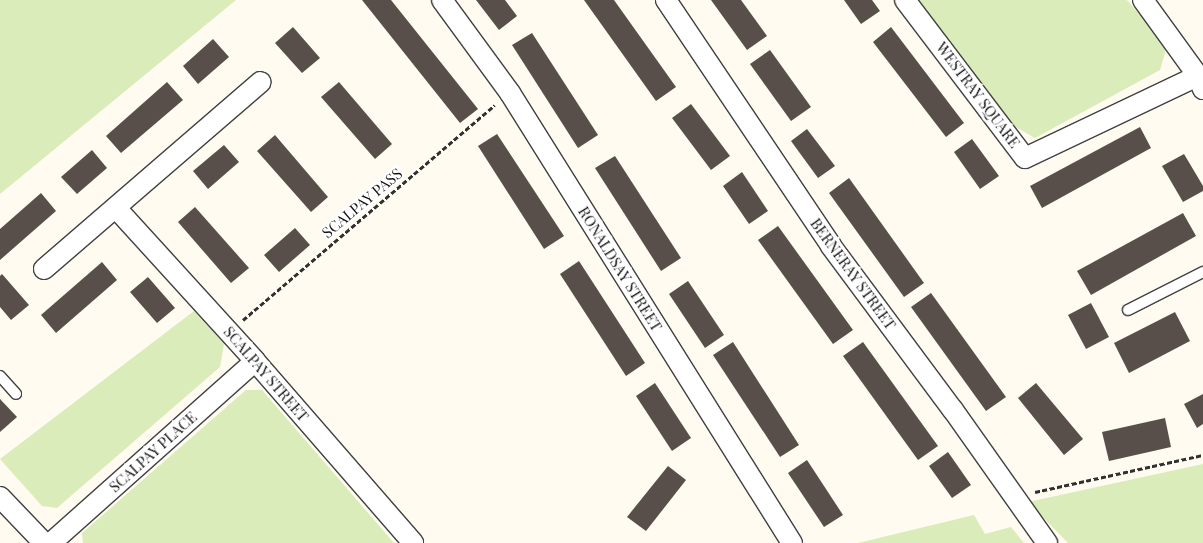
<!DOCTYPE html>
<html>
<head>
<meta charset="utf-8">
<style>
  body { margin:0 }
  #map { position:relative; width:1203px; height:543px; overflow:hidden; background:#fffbf1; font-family:"Playfair Display",serif }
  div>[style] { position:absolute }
  .green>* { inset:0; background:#d9ecb9 }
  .building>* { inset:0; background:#584f4b }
  .path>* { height:3px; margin-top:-1.5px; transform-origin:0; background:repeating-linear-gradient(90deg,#313131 0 5px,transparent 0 7.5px) }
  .roads { filter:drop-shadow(1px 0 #424242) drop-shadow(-1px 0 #424242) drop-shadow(0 1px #424242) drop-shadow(0 -1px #424242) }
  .service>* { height:10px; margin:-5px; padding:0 5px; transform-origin:5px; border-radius:5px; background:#fff }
  .minor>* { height:20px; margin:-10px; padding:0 10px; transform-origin:10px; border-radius:10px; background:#fff }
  span { translate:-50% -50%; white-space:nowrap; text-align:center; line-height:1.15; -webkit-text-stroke:5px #fff; paint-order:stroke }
  .street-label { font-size:15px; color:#0f0f0f }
</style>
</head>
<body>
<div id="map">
  <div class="green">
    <div style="clip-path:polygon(0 0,236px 0,0 194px)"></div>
    <div style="clip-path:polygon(918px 0,1127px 0,1167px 46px,1160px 70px,1035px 138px,1012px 125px)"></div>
    <div style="clip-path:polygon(194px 311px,224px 344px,220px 367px,57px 508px,42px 506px,0 459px)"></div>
    <div style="clip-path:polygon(246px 390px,262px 390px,394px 543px,83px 543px,82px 533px)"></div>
    <div style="clip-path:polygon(1203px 464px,1203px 543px,1068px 543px,1028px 502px)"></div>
    <div style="clip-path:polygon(974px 515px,985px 534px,1011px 527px,1024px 543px,858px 543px)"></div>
  </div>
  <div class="building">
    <div style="clip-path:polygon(362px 0,391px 0,478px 109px,460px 123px)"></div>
    <div style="clip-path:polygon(476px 0,505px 0,517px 16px,499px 30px)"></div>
    <div style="clip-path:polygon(584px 0,614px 0,676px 87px,656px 101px)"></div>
    <div style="clip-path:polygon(711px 0,741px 0,767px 36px,747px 50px)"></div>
    <div style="clip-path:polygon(844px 0,872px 0,880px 11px,861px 24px)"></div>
    <div style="clip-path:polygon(293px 27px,320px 58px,302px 73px,275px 43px)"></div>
    <div style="clip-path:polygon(891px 27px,964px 123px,946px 137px,873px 42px)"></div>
    <div style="clip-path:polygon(532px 33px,598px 135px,578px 148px,512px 45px)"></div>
    <div style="clip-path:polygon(213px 39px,229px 57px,198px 84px,183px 66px)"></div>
    <div style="clip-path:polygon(770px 50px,811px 107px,791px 121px,750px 64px)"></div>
    <div style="clip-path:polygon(167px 82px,183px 100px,121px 153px,106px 136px)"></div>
    <div style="clip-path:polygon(339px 82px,392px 144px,375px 159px,321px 97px)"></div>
    <div style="clip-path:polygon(691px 104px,730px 156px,711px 170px,672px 118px)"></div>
    <div style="clip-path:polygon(1140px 127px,1151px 148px,1042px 208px,1030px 186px)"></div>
    <div style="clip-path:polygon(807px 129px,835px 166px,818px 178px,791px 141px)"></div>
    <div style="clip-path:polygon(497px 134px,564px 236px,544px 249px,478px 146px)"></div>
    <div style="clip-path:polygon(275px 135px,328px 197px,311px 212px,257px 151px)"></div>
    <div style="clip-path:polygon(972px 139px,999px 176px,980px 189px,954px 152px)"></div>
    <div style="clip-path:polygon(224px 145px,239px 162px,208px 189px,193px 171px)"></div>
    <div style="clip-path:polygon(92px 150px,107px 168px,77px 194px,61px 177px)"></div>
    <div style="clip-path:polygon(1184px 154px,1203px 186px,1203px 191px,1183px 202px,1162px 166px)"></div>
    <div style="clip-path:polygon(615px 156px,681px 258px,661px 271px,595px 168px)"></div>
    <div style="clip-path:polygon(742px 172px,768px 211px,749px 224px,723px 186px)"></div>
    <div style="clip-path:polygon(849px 178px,924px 283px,904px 297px,829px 193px)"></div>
    <div style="clip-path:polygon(41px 193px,56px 211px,0 260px,0 229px)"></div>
    <div style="clip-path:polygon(195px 207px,249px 268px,231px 283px,178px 222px)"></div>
    <div style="clip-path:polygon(1183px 213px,1196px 236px,1091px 295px,1077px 271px)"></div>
    <div style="clip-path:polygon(778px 226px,853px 330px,833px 344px,758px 240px)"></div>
    <div style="clip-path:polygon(295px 228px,310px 245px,279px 272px,264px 255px)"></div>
    <div style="clip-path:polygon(579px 261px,645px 363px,626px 376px,560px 274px)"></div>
    <div style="clip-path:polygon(102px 262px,117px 280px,56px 333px,41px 315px)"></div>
    <div style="clip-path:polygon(2px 274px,29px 305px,11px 320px,0 307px,0 276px)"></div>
    <div style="clip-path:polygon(148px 277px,175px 308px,157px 323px,130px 292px)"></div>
    <div style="clip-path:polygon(688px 281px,724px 335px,705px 348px,669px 294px)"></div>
    <div style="clip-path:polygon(931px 293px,1006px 397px,986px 411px,911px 307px)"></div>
    <div style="clip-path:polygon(1091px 303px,1109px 337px,1086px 349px,1068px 315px)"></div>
    <div style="clip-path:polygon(1175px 312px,1190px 341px,1129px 373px,1114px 343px)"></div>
    <div style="clip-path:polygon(733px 342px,799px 445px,780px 457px,713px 355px)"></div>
    <div style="clip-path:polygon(863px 342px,938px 446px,918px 460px,843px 356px)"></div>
    <div style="clip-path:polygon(655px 383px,691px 438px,672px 451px,636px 396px)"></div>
    <div style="clip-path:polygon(1036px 383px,1083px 439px,1064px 455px,1018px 398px)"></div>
    <div style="clip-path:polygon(1203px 394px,1203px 424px,1197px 428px,1184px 404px)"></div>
    <div style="clip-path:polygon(0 399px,17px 417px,0 432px)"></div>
    <div style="clip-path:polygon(1165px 418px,1171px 447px,1109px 461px,1102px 432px)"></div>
    <div style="clip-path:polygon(948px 452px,971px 485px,952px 498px,929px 466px)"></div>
    <div style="clip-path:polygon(807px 460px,843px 515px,824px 527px,788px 473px)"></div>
    <div style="clip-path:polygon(668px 466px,686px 480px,646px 531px,627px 517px)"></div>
  </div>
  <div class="path">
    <div style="left:243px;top:320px;width:331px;rotate:-40.5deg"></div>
    <div style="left:1035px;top:492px;width:172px;rotate:-12.4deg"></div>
  </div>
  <div class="roads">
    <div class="service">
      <div style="left:1128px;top:310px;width:84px;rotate:-26.9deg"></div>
      <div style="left:0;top:376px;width:24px;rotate:48deg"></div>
    </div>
    <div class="minor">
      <div style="left:442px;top:0;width:115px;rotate:53.8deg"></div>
      <div style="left:510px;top:93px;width:531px;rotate:57.93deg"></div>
      <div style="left:666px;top:0;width:296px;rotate:56.1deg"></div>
      <div style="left:831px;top:246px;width:204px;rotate:53.4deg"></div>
      <div style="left:953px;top:410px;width:163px;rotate:54.7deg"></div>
      <div style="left:905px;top:0;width:198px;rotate:52.8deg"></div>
      <div style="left:1025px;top:158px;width:191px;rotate:-25.4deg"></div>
      <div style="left:1143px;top:0;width:94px;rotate:54.1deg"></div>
      <div style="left:1198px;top:76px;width:14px;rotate:69deg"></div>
      <div style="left:116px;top:208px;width:207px;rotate:47.7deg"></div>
      <div style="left:255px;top:361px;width:241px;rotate:49deg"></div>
      <div style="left:44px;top:269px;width:286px;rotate:-40.8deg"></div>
      <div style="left:0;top:497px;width:64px;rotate:46.3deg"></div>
      <div style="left:51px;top:543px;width:273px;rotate:-41.7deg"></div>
    </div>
  </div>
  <div class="street-label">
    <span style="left:978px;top:95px;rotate:53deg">WESTRAY SQUARE</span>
    <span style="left:362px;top:203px;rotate:-40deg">SCALPAY PASS</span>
    <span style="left:620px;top:269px;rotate:58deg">RONALDSAY STREET</span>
    <span style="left:853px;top:274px;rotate:54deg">BERNERAY STREET</span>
    <span style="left:266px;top:374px;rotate:49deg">SCALPAY STREET</span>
    <span style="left:153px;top:452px;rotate:-42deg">SCALPAY PLACE</span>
  </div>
</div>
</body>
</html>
